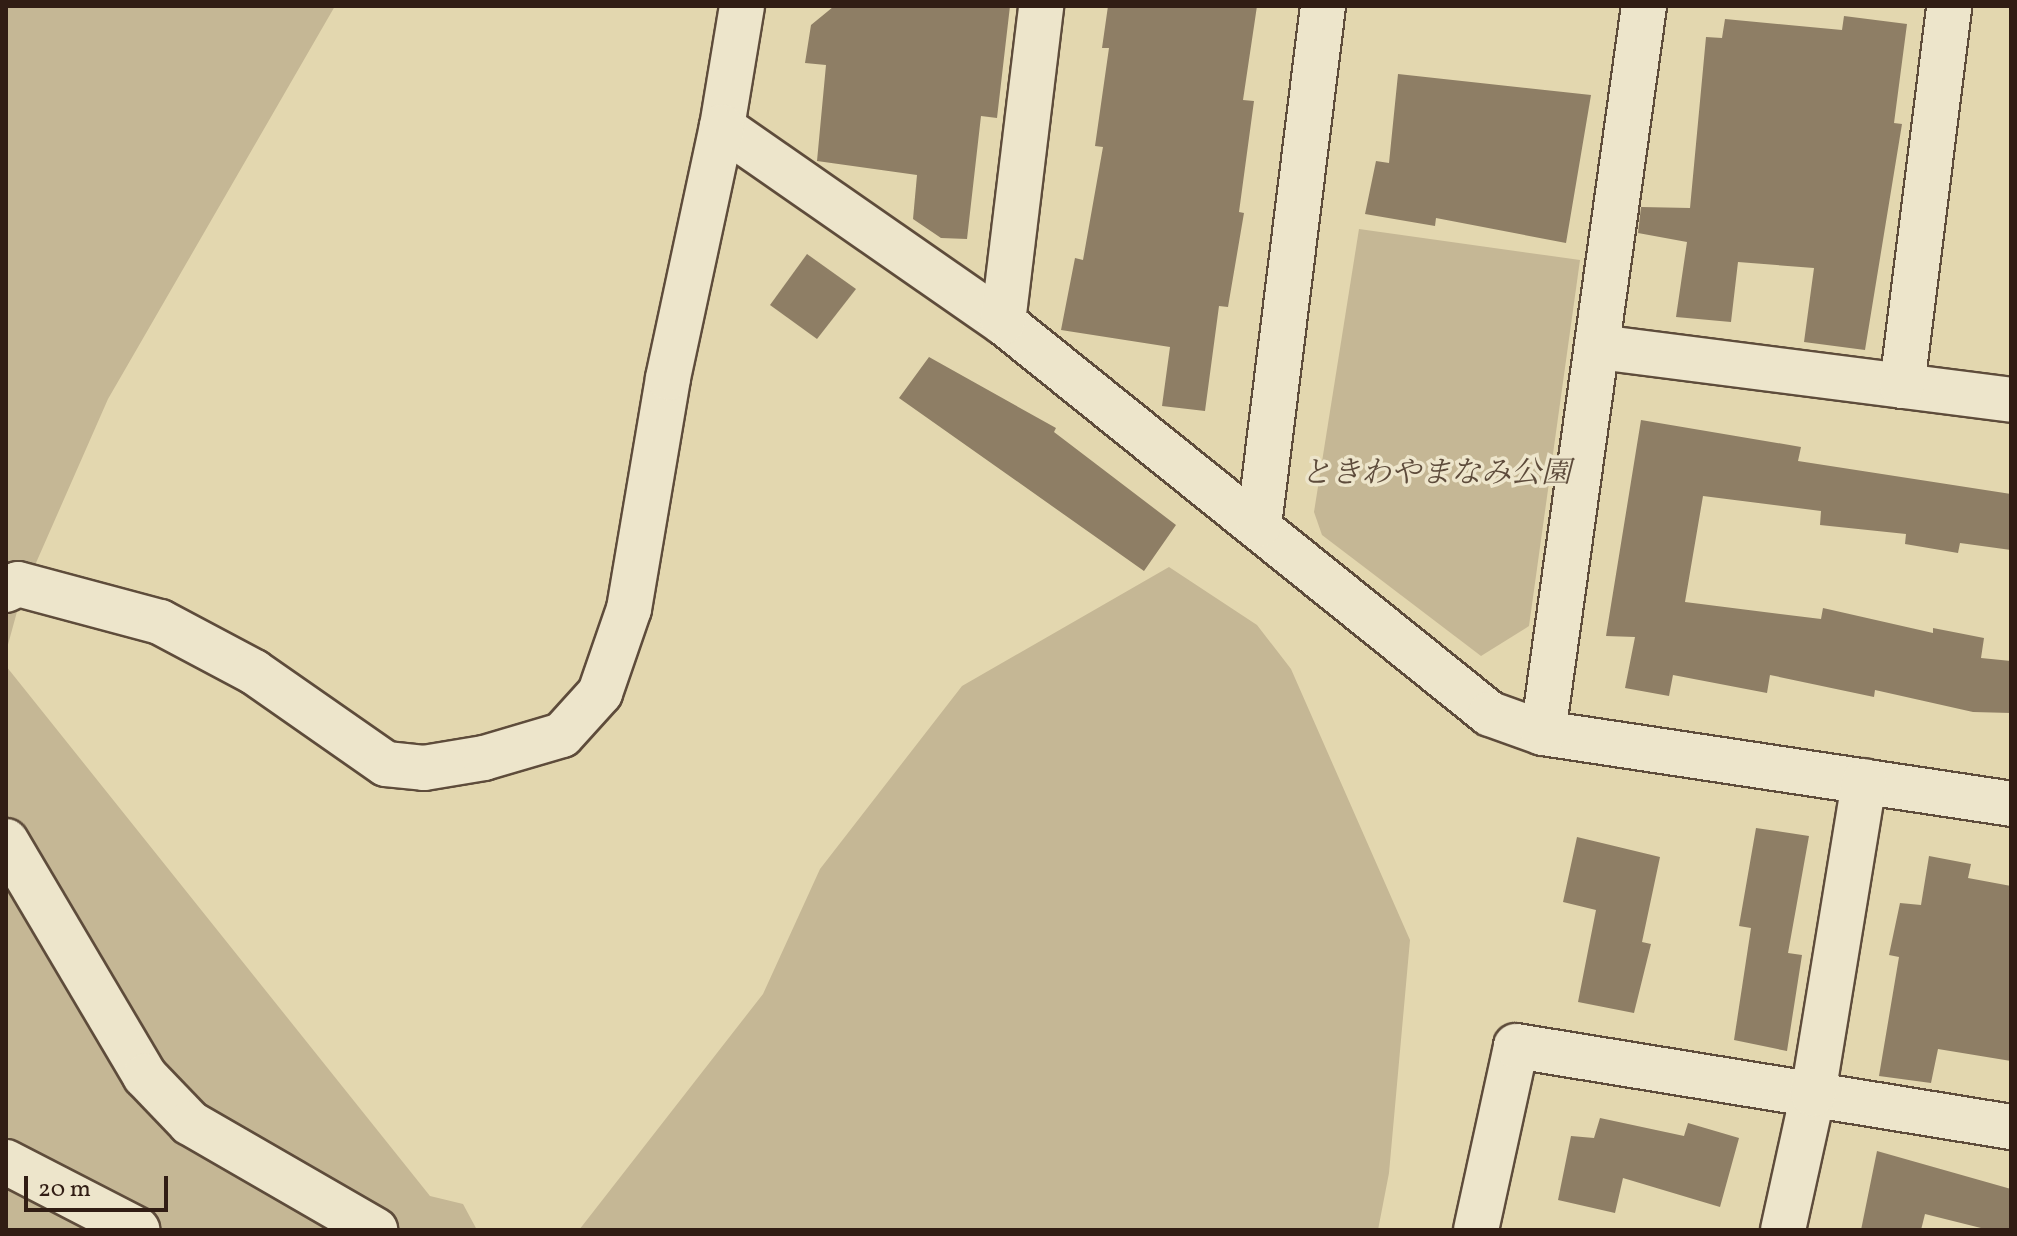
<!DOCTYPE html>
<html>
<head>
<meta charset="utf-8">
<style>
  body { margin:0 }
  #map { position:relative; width:2017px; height:1236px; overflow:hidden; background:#e3d7af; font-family:Vollkorn,"Noto Serif JP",serif }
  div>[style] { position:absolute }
  .green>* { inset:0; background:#c5b795 }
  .building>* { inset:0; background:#8e7e65 }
  .roads { filter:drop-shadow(2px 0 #5e4c3b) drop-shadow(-2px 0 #5e4c3b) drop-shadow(0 2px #5e4c3b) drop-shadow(0 -2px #5e4c3b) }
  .minor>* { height:44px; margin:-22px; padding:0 22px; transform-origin:22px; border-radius:22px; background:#ede5cb }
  span { translate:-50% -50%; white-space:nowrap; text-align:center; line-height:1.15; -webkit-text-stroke:7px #ede5cb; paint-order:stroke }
  .park-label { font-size:30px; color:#5d4b3b; font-style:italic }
  .frame { position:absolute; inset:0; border:8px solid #311d14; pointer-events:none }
  .scale { position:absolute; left:24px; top:1176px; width:144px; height:36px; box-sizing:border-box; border:4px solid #311d14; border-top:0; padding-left:10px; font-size:24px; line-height:28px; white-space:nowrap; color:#311d14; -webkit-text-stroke:6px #ede5cb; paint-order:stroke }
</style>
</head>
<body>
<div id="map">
  <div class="green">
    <div style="clip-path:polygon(6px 6px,335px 6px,108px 399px,21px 597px,6px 652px)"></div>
    <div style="clip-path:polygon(1359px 229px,1580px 260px,1529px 626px,1481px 656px,1322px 535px,1314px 512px)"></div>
    <div style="clip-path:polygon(1169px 567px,1257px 625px,1291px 669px,1410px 940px,1389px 1173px,1378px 1230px,579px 1230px,763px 994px,820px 869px,962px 686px)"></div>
    <div style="clip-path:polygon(6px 666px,430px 1196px,463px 1204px,477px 1230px,6px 1230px)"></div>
  </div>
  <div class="building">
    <div style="clip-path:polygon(941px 6px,1010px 6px,997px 118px,981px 116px,967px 239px,941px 238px,913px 219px,917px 175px,817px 161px,826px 65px,805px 63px,811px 25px,833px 7px)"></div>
    <div style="clip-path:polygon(1108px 6px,1257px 6px,1243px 100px,1254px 101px,1239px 212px,1244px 213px,1228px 307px,1219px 306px,1205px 411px,1162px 406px,1170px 347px,1061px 330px,1075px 258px,1083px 260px,1103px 147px,1095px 146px,1109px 48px,1102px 48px)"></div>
    <div style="clip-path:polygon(1844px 16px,1907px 24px,1894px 123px,1902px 124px,1865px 350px,1804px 342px,1814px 268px,1738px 262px,1731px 322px,1676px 317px,1687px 242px,1638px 233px,1641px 207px,1690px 208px,1706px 37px,1722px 38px,1725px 19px,1842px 30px)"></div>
    <div style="clip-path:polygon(1398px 74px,1591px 95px,1566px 243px,1436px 218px,1435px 226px,1365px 214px,1376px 161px,1389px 163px)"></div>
    <div style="clip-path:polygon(807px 254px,856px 289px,817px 339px,770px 305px)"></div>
    <div style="clip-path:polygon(929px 357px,1056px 428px,1054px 432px,1176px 525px,1144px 571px,899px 398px)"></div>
    <div style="clip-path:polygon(1641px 420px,1801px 447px,1798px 461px,2011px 494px,2011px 550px,1960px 543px,1958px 553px,1905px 544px,1906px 534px,1820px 525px,1821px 511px,1703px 496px,1685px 602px,1821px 619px,1823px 608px,1933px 633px,1933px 628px,1984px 638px,1981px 658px,2011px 661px,2011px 713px,1973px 712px,1875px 690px,1874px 697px,1770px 675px,1767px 693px,1673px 675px,1669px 696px,1625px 688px,1635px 637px,1606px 636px)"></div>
    <div style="clip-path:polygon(1756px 828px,1809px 836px,1788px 953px,1802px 955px,1787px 1051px,1734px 1040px,1751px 928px,1739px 926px)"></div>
    <div style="clip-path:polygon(1577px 837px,1660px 857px,1642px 942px,1651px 944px,1634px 1013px,1578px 1002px,1596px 910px,1563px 902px)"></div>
    <div style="clip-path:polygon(1929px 856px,1971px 864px,1968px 878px,2011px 886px,2011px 1061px,1938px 1049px,1931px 1083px,1879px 1076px,1899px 957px,1889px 955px,1900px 903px,1921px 905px)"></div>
    <div style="clip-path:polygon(1600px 1118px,1684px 1136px,1688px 1123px,1739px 1138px,1720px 1207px,1623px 1178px,1615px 1213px,1558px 1200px,1571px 1136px,1594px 1138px)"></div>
    <div style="clip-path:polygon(1877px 1151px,2011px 1189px,2011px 1230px,1989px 1230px,1925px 1214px,1921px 1230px,1861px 1230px)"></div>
  </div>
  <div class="roads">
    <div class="minor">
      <div style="left:742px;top:6px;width:123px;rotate:99.4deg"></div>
      <div style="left:722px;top:127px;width:342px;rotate:34.8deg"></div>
      <div style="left:1003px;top:322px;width:625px;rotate:38.83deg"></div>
      <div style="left:1490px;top:714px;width:56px;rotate:19.7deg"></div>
      <div style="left:1543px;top:733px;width:473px;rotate:8.6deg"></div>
      <div style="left:1003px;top:322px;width:318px;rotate:-83.1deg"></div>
      <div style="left:1599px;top:347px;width:415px;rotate:7.3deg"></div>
      <div style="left:1902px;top:386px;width:383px;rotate:-82.9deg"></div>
      <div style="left:1259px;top:525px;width:523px;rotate:-82.97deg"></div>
      <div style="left:6px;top:590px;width:13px;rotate:-27deg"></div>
      <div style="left:18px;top:584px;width:147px;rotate:15deg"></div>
      <div style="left:160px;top:622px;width:106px;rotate:28deg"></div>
      <div style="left:254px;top:672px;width:161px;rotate:34.9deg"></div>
      <div style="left:386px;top:764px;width:38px;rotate:6deg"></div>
      <div style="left:424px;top:768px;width:61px;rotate:-9.5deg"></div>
      <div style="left:484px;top:758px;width:81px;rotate:-16.4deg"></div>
      <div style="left:562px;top:735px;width:57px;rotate:-47.9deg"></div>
      <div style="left:600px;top:693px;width:89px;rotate:-71deg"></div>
      <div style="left:629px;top:609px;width:234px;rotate:-80.4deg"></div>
      <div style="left:668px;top:378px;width:257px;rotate:-77.9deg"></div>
      <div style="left:1543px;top:733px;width:734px;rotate:-82.09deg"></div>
      <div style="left:6px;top:841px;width:273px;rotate:59.4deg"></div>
      <div style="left:145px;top:1076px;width:65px;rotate:46.2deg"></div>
      <div style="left:190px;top:1123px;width:214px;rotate:30deg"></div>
      <div style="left:6px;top:1162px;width:148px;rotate:27.3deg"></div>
      <div style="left:1476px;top:1230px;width:188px;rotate:-77.7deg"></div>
      <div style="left:1516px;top:1046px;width:502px;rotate:9.29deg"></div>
      <div style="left:1783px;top:1230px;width:139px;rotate:-77.6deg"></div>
      <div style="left:1813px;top:1094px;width:317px;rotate:-80.7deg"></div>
    </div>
  </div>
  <div class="park-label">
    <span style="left:1436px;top:474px">ときわやまなみ公園</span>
  </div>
  <div class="frame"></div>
  <div class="scale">20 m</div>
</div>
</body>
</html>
